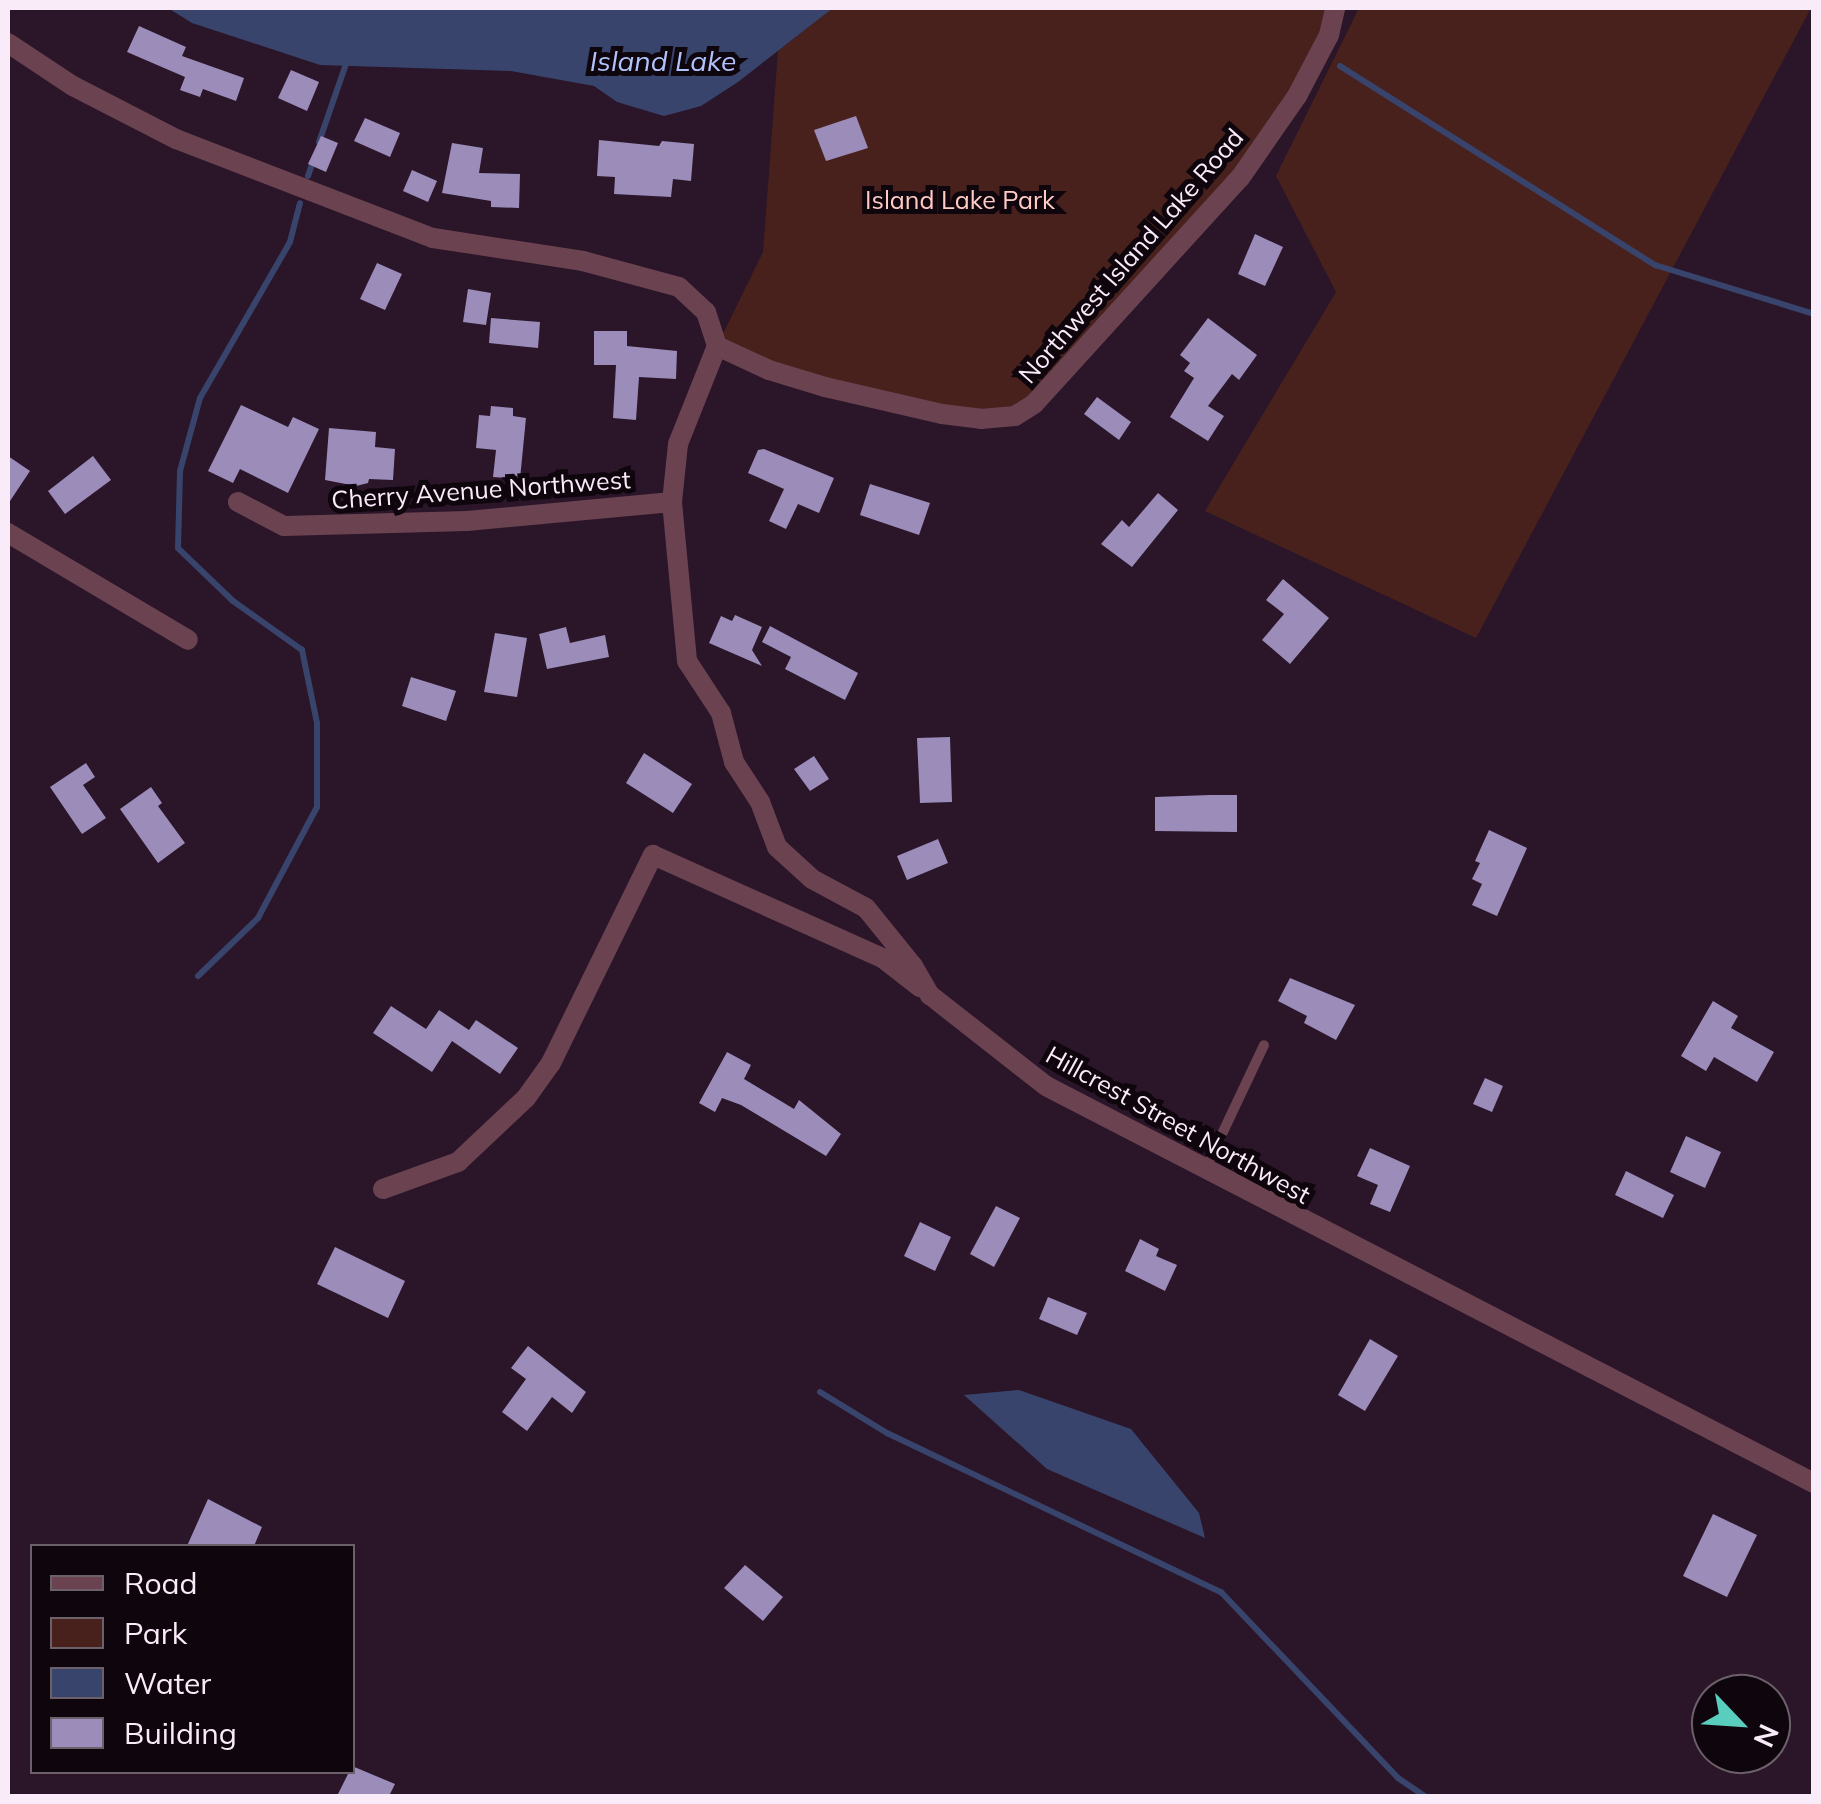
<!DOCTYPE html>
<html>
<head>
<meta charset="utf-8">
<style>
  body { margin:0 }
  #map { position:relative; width:1821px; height:1804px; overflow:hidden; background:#2a1529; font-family:Mulish,sans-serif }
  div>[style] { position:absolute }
  .green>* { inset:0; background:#48211d }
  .water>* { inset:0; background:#39446c }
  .stream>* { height:6px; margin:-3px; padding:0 3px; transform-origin:3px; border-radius:3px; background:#39446c }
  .building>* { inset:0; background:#9b8cba }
  .lane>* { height:10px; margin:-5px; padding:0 5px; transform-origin:5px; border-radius:5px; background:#6b4250 }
  .street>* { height:20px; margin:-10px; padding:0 10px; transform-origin:10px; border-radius:10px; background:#6b4250 }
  span { translate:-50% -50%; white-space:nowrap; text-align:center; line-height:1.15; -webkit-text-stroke:10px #0e050d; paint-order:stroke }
  .park-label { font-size:25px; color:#ffcbc4 }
  .street-label { font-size:25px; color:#faebf9 }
  .water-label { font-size:28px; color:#b1c3fa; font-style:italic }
  .frame { position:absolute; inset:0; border:10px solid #faebf9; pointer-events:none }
  .legend { position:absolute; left:30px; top:1544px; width:325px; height:230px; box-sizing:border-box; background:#0e050d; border:2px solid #6c616b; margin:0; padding:12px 18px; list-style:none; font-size:30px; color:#faebf9 }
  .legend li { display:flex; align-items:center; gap:20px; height:50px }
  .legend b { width:50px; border:2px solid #6c616b }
  .north { position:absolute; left:1691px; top:1674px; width:100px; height:100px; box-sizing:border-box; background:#0e050d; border:2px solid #6c616b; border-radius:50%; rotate:115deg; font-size:28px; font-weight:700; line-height:40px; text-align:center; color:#faebf9 }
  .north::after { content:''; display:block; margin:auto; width:35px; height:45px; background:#59cebe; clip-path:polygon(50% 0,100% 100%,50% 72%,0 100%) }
</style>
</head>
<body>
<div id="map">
  <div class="green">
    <div style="clip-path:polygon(833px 8px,1335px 8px,1297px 96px,1034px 404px,942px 414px,717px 346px,763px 252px,778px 51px)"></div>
    <div style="clip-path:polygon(1359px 8px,1811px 8px,1476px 638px,1205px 511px,1336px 292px,1276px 176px)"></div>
  </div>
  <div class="water">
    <div style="clip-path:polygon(168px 8px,833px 8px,738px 82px,701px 106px,664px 116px,617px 102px,594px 86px,511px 71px,320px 65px,192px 23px)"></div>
    <div style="clip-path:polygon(1019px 1390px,1131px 1429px,1199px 1513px,1205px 1538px,1047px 1469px,964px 1395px)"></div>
  </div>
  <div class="stream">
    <div style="left:1340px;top:66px;width:373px;rotate:32.3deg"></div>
    <div style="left:1655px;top:265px;width:166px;rotate:17.1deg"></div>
    <div style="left:319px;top:142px;width:83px;rotate:-70.9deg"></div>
    <div style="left:308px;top:176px;width:18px;rotate:-71deg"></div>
    <div style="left:198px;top:976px;width:83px;rotate:-44deg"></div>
    <div style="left:258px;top:918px;width:126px;rotate:-62deg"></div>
    <div style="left:317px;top:807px;width:84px;rotate:-90deg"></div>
    <div style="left:317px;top:723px;width:75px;rotate:-101.6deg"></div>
    <div style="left:302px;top:650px;width:85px;rotate:-144.6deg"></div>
    <div style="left:233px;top:601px;width:76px;rotate:-136.1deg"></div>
    <div style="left:178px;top:548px;width:77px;rotate:-88.5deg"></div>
    <div style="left:180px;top:471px;width:76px;rotate:-74.7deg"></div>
    <div style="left:200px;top:398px;width:180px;rotate:-60deg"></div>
    <div style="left:290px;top:242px;width:40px;rotate:-75.6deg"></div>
    <div style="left:820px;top:1392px;width:79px;rotate:31.5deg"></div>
    <div style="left:887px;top:1433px;width:370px;rotate:25.5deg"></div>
    <div style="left:1221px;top:1592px;width:257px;rotate:46.4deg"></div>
    <div style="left:1398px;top:1778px;width:32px;rotate:34deg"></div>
  </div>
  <div class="building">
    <div style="clip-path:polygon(139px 26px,186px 47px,182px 56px,244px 78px,236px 101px,203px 89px,200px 97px,180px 90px,185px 77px,127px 52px)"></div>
    <div style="clip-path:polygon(291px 70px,319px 82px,307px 111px,278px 98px)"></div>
    <div style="clip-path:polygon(856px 116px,868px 148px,826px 161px,814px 130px)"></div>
    <div style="clip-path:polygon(365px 118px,400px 133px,390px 157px,354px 141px)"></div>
    <div style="clip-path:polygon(321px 136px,338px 143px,326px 172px,308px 164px)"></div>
    <div style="clip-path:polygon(599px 140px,659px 146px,662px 141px,694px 144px,691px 181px,673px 179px,671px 197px,614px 194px,615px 177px,597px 176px)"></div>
    <div style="clip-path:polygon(452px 143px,483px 148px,479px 173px,520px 174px,519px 208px,491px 207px,491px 201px,442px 193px)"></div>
    <div style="clip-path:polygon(412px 170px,437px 181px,428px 202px,403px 191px)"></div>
    <div style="clip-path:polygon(1255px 234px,1283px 247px,1265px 286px,1238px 274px)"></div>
    <div style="clip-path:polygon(377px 263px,402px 274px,385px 310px,360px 299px)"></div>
    <div style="clip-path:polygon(468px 289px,491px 293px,486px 325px,463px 322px)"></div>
    <div style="clip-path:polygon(491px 318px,540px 322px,538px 348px,489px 343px)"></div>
    <div style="clip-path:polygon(1208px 318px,1257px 355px,1239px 380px,1232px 374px,1208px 406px,1224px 416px,1208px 441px,1170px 417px,1194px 378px,1184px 371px,1190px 363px,1180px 355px)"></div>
    <div style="clip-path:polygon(594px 331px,627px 331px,627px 346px,677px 351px,676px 379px,639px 377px,636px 420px,613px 418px,616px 365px,594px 365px)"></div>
    <div style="clip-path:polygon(1097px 397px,1131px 422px,1119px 440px,1084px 414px)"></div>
    <div style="clip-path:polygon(241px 405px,288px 427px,293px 417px,319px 429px,288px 493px,240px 469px,233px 483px,208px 471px)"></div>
    <div style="clip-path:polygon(491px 406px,513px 408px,513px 416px,526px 418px,520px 479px,493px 477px,496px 450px,476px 448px,479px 415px,490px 416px)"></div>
    <div style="clip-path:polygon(329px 428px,376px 432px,375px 447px,395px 449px,393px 480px,369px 479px,368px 483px,356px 486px,325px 480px)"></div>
    <div style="clip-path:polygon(764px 449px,834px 478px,819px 513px,798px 504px,786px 529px,769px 521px,784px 489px,748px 473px,758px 450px)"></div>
    <div style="clip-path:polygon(8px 456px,30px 471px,8px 504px)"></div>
    <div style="clip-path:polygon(93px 456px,111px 480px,65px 514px,48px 491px)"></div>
    <div style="clip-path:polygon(870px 484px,930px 503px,919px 535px,860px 515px)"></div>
    <div style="clip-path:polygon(1158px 493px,1178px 510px,1132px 567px,1101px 544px,1122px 520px,1129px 527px)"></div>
    <div style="clip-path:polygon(1283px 579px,1329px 618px,1290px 664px,1262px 640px,1284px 614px,1266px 600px)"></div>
    <div style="clip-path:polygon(735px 615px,762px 627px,752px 650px,762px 666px,709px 643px,721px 616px,732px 621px)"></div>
    <div style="clip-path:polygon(770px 626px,858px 673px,845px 700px,785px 669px,791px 657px,762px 642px)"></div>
    <div style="clip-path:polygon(566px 627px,570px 643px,605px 635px,609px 657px,547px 669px,539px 634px)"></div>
    <div style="clip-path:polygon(495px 633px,527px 638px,517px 697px,484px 692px)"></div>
    <div style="clip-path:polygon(411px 677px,456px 691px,446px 721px,402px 706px)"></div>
    <div style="clip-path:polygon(950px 737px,952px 802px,920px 803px,917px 738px)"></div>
    <div style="clip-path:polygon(644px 753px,692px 784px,673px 813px,626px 783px)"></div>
    <div style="clip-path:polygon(814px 756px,829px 779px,810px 791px,794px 769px)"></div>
    <div style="clip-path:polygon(86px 763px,95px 777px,83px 785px,106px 818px,82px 834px,50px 787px)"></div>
    <div style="clip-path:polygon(151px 787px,162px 803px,158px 806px,185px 843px,158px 863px,120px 809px)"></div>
    <div style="clip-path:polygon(1210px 795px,1237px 795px,1237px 832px,1155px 831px,1155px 797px)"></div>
    <div style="clip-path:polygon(1489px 830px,1527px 848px,1497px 916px,1472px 905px,1482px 884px,1472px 879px,1480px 863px,1475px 861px)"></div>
    <div style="clip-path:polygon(938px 839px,948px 863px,907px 880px,897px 856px)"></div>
    <div style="clip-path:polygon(1290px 978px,1355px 1005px,1336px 1040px,1304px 1023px,1307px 1016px,1278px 1001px)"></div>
    <div style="clip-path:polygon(1713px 1001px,1738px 1016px,1731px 1028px,1774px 1052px,1757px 1082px,1714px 1057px,1706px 1071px,1681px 1056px)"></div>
    <div style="clip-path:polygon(391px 1006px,426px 1029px,439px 1010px,469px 1030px,476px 1020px,518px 1048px,500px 1074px,452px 1041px,432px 1072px,373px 1033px)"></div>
    <div style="clip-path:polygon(727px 1052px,751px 1065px,744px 1079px,794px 1109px,799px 1100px,841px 1134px,826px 1156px,741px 1105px,722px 1098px,715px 1112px,699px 1103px)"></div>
    <div style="clip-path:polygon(1485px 1078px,1503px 1086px,1492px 1112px,1473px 1104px)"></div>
    <div style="clip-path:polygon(1686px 1136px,1721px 1152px,1705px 1188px,1670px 1172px)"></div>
    <div style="clip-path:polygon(1370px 1148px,1410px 1166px,1390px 1212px,1370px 1204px,1378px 1185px,1357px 1176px)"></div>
    <div style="clip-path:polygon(1626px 1171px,1674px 1195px,1663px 1218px,1615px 1195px)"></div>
    <div style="clip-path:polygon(996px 1206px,1020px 1218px,994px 1267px,970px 1254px)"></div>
    <div style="clip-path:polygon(920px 1222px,951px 1237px,935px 1271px,904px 1256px)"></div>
    <div style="clip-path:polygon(1140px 1239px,1159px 1249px,1156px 1256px,1177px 1265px,1165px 1291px,1125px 1271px)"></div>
    <div style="clip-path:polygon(335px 1247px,405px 1281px,388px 1318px,317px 1284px)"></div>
    <div style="clip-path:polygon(1048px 1297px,1087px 1313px,1077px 1335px,1039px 1319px)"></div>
    <div style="clip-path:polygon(1370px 1339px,1398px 1356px,1365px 1411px,1338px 1395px)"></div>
    <div style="clip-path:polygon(528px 1346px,586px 1392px,572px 1413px,552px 1397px,527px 1431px,502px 1412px,526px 1379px,511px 1368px)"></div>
    <div style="clip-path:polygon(208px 1499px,262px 1527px,254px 1546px,187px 1546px)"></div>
    <div style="clip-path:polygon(1713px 1514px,1757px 1535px,1727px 1597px,1683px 1576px)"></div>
    <div style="clip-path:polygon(745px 1565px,783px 1597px,763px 1621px,724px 1588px)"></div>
    <div style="clip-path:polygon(352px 1766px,395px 1784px,389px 1796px,337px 1796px)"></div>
  </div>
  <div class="lane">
    <div style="left:1205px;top:1170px;width:138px;rotate:-64.7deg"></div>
  </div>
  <div class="street">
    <div style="left:8px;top:43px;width:78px;rotate:33.5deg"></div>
    <div style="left:73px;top:86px;width:116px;rotate:27.2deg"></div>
    <div style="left:176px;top:139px;width:275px;rotate:21.1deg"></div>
    <div style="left:433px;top:238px;width:152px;rotate:8.7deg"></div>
    <div style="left:583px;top:261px;width:99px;rotate:15.2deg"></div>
    <div style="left:679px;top:287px;width:37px;rotate:43deg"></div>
    <div style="left:706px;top:312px;width:36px;rotate:72deg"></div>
    <div style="left:717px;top:346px;width:105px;rotate:111.7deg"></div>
    <div style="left:678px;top:444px;width:58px;rotate:95.9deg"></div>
    <div style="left:672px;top:502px;width:160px;rotate:84.6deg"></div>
    <div style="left:687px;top:661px;width:62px;rotate:56.8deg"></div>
    <div style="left:721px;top:713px;width:51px;rotate:75.1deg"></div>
    <div style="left:734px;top:762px;width:48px;rotate:57deg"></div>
    <div style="left:760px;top:802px;width:48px;rotate:69.3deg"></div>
    <div style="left:777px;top:847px;width:47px;rotate:42.4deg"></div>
    <div style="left:812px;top:879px;width:61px;rotate:28.2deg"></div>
    <div style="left:866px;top:908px;width:75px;rotate:51deg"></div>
    <div style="left:913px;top:966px;width:34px;rotate:60deg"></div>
    <div style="left:930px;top:995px;width:147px;rotate:38.1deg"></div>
    <div style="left:1046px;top:1086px;width:865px;rotate:27.34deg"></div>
    <div style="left:717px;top:346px;width:57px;rotate:24.8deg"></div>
    <div style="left:769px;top:370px;width:59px;rotate:16.9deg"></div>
    <div style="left:825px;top:387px;width:120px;rotate:13deg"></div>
    <div style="left:942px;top:414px;width:39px;rotate:7deg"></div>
    <div style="left:981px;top:419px;width:34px;rotate:-5deg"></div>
    <div style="left:1015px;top:416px;width:22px;rotate:-32deg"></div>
    <div style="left:1034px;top:404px;width:306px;rotate:-47.7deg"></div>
    <div style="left:1240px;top:178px;width:100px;rotate:-55.2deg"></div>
    <div style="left:1297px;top:96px;width:69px;rotate:-62.3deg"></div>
    <div style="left:1329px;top:35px;width:28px;rotate:-77deg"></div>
    <div style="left:238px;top:502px;width:52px;rotate:27.6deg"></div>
    <div style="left:284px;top:526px;width:183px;rotate:-1.6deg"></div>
    <div style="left:467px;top:521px;width:206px;rotate:-5.3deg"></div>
    <div style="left:8px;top:533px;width:209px;rotate:30.7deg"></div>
    <div style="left:383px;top:1189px;width:80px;rotate:-19.8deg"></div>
    <div style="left:458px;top:1162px;width:93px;rotate:-43.3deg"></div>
    <div style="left:526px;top:1098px;width:43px;rotate:-54.5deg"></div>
    <div style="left:551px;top:1063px;width:232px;rotate:-63.9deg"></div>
    <div style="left:653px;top:855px;width:253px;rotate:24.2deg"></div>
    <div style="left:884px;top:959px;width:46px;rotate:37.9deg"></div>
  </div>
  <div class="park-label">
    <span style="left:960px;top:200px">Island Lake Park</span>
  </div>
  <div class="street-label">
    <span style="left:1131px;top:256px;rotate:-49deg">Northwest Island Lake Road</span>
    <span style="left:481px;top:490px;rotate:-4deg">Cherry Avenue Northwest</span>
    <span style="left:1178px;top:1125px;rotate:29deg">Hillcrest Street Northwest</span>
  </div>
  <div class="water-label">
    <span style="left:663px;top:61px">Island Lake</span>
  </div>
  <div class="frame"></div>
  <ul class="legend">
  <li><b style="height:12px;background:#6b4250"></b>Road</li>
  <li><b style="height:28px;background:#48211d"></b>Park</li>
  <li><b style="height:28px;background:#39446c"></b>Water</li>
  <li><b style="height:28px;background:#9b8cba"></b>Building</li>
  </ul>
  <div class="north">N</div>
</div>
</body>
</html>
